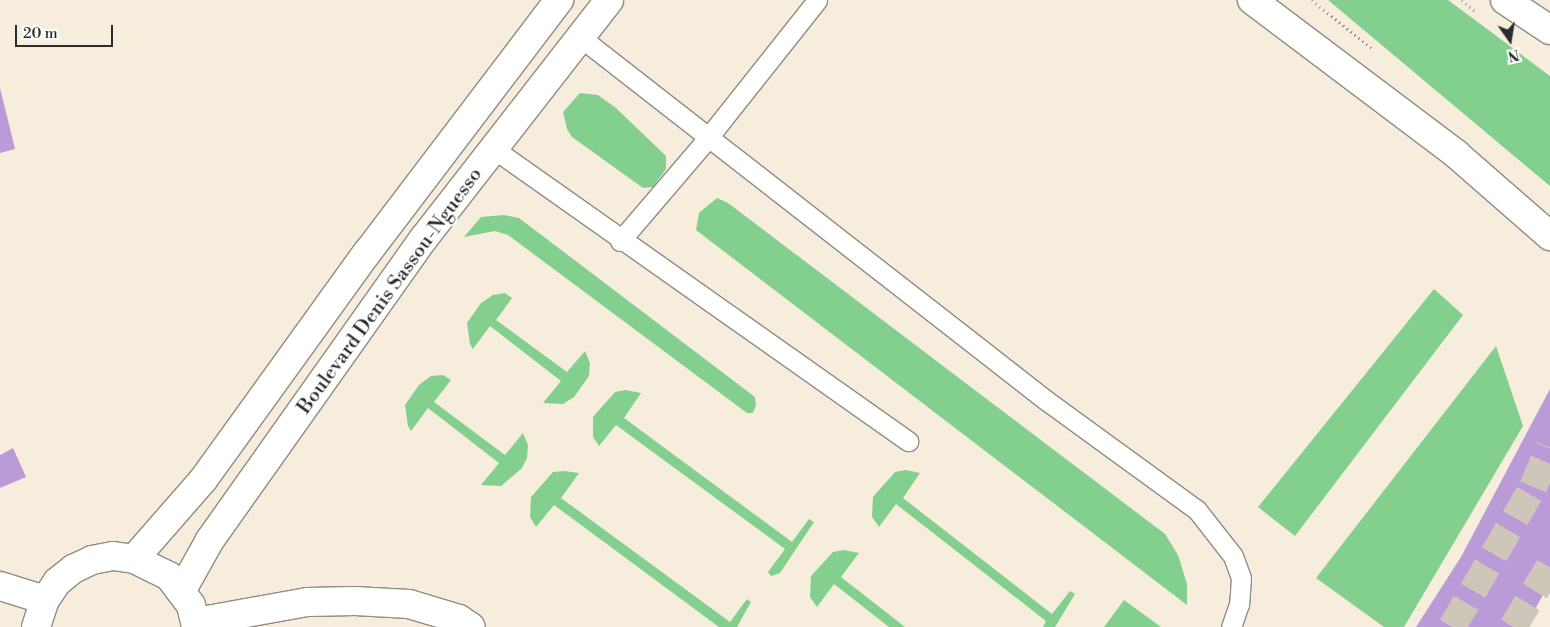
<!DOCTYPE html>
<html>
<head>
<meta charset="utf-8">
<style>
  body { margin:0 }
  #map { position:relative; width:1550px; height:627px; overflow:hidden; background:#f7eddc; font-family:"Libre Bodoni",serif }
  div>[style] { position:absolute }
  .green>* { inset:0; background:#83cf8d }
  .building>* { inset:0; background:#ba9ad7 }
  .street-tunnel>* { height:28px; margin-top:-14px; transform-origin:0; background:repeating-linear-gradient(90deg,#cec6b9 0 28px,transparent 0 42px) }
  .path>* { height:3px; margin-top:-1.5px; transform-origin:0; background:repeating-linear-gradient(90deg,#918c84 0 1px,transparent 0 5px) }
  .roads { filter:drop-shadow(1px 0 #918c84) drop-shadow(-1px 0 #918c84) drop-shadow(0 1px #918c84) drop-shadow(0 -1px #918c84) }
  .lane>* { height:19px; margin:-9.5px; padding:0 9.5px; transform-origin:9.5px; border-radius:9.5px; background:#fff }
  .street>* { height:28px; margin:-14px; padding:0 14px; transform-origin:14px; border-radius:14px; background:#fff }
  .primary>* { height:28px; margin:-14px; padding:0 14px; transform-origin:14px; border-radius:14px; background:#fff }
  span { translate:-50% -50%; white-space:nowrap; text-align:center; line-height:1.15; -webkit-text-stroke:4.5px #fff; paint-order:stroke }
  .street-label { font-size:20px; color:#2b2b2b }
  .north { position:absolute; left:1485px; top:15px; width:50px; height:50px; -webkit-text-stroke:4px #fff; paint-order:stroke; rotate:167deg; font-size:14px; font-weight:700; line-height:20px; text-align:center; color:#2b2b2b }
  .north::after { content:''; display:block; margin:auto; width:18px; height:22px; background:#2b2b2b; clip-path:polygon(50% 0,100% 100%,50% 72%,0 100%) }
  .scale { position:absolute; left:15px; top:25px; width:98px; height:22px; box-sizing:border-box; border:2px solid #2b2b2b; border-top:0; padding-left:6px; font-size:15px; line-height:18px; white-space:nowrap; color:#2b2b2b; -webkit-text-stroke:4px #fff; paint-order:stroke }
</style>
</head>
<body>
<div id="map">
  <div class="green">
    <div style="clip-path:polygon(1328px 0,1448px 0,1550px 76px,1550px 186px)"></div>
    <div style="clip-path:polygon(580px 93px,598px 95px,616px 108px,666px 156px,666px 169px,653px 187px,643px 188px,572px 137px,567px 129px,563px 112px)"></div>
    <div style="clip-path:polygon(717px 198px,728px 203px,1165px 534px,1178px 555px,1187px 584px,1187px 605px,696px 230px,699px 213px)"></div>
    <div style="clip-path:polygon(504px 215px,519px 218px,755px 397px,756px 405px,753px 413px,747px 413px,508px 235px,495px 231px,464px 237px,481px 217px)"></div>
    <div style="clip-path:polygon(1434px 289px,1463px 315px,1295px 536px,1258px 507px)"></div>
    <div style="clip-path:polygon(505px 293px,512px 298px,496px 320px,567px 372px,585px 351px,590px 363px,589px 376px,574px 397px,563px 404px,543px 403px,561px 381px,490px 326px,473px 349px,470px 344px,467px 323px,481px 303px,493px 295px)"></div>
    <div style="clip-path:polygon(1496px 346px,1523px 426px,1404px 627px,1384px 627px,1316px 578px)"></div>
    <div style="clip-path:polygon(443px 375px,451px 380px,434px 402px,505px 455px,523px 433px,528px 445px,527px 458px,522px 468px,501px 486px,481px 485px,499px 463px,428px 408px,411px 431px,408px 426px,405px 405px,419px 385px,431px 376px)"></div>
    <div style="clip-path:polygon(626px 390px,641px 393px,624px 418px,792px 542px,809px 519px,814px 522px,780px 573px,771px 576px,768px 572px,785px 549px,616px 425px,599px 446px,593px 437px,593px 417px,615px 392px)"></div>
    <div style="clip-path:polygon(906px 470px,920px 473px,903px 498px,1052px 614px,1070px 591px,1075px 594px,1055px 627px,1043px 627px,1046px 621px,896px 504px,879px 527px,872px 517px,873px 497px,895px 472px)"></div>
    <div style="clip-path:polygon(564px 471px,579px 473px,561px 498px,730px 622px,747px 599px,751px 602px,737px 627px,719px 627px,554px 505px,536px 527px,530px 517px,531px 497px,553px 472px)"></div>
    <div style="clip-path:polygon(844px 550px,859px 553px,841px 577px,905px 627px,889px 627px,834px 584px,817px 607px,810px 597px,811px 576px,833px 552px)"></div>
    <div style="clip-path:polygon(1124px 600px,1161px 627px,1104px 627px)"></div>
  </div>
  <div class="building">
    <div style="clip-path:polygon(0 88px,15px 149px,0 153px)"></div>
    <div style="clip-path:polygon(1550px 389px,1550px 582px,1533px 613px,1523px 627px,1416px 627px,1461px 557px)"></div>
    <div style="clip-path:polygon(13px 448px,26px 477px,0 488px,0 455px)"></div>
  </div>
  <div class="street-tunnel">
    <div style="left:1452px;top:627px;width:162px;rotate:-59.9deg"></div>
    <div style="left:1533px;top:487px;width:43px;rotate:-67deg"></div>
    <div style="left:1513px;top:627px;width:71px;rotate:-58.8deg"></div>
  </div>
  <div class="path">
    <div style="left:1312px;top:0;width:77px;rotate:39.2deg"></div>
    <div style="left:1462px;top:0;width:17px;rotate:40deg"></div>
  </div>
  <div class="roads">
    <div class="lane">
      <div style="left:580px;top:37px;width:592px;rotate:37.93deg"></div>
      <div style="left:1047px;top:401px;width:185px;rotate:36deg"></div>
      <div style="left:1197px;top:510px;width:58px;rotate:52deg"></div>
      <div style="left:1233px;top:556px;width:23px;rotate:70deg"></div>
      <div style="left:1241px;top:578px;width:26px;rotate:94deg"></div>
      <div style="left:1239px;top:604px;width:24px;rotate:109deg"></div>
      <div style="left:494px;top:149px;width:507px;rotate:35.2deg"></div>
      <div style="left:620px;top:241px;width:134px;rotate:-49.5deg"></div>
      <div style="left:707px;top:139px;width:177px;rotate:-51.6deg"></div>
    </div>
    <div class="street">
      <div style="left:1252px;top:0;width:256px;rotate:37deg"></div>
      <div style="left:1456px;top:154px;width:125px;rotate:41.1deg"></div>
      <div style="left:1505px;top:0;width:54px;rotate:33.7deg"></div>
      <div style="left:0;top:586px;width:47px;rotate:17.3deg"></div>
      <div style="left:196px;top:622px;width:113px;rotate:-10.2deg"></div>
      <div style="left:307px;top:602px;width:48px;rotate:-1.2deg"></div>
      <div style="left:355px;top:601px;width:54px;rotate:3.2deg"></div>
      <div style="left:409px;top:604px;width:52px;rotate:16.7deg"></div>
      <div style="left:459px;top:619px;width:14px;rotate:34deg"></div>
    </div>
    <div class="primary">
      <div style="left:134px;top:559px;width:105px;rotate:-48.9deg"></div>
      <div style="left:203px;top:480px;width:280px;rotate:-54.2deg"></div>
      <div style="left:367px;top:253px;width:318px;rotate:-52.8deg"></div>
      <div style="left:182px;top:590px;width:57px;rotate:-60.8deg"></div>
      <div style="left:210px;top:540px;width:370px;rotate:-54.7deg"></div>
      <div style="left:424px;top:238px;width:301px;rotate:-52.1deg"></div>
      <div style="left:36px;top:627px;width:28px;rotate:-72deg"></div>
      <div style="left:45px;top:600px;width:22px;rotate:-56deg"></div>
      <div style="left:57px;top:582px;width:21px;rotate:-39deg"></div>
      <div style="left:73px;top:569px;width:21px;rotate:-25deg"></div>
      <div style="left:92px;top:560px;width:21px;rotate:-11deg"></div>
      <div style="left:113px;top:556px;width:21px;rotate:8deg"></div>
      <div style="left:134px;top:559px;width:39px;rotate:26deg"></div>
      <div style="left:169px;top:576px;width:36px;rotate:53deg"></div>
      <div style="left:191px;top:605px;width:23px;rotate:77deg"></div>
    </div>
  </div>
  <div class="street-label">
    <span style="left:390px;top:291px;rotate:-54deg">Boulevard Denis Sassou-Nguesso</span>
  </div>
  <div class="north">N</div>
  <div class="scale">20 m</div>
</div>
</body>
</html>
